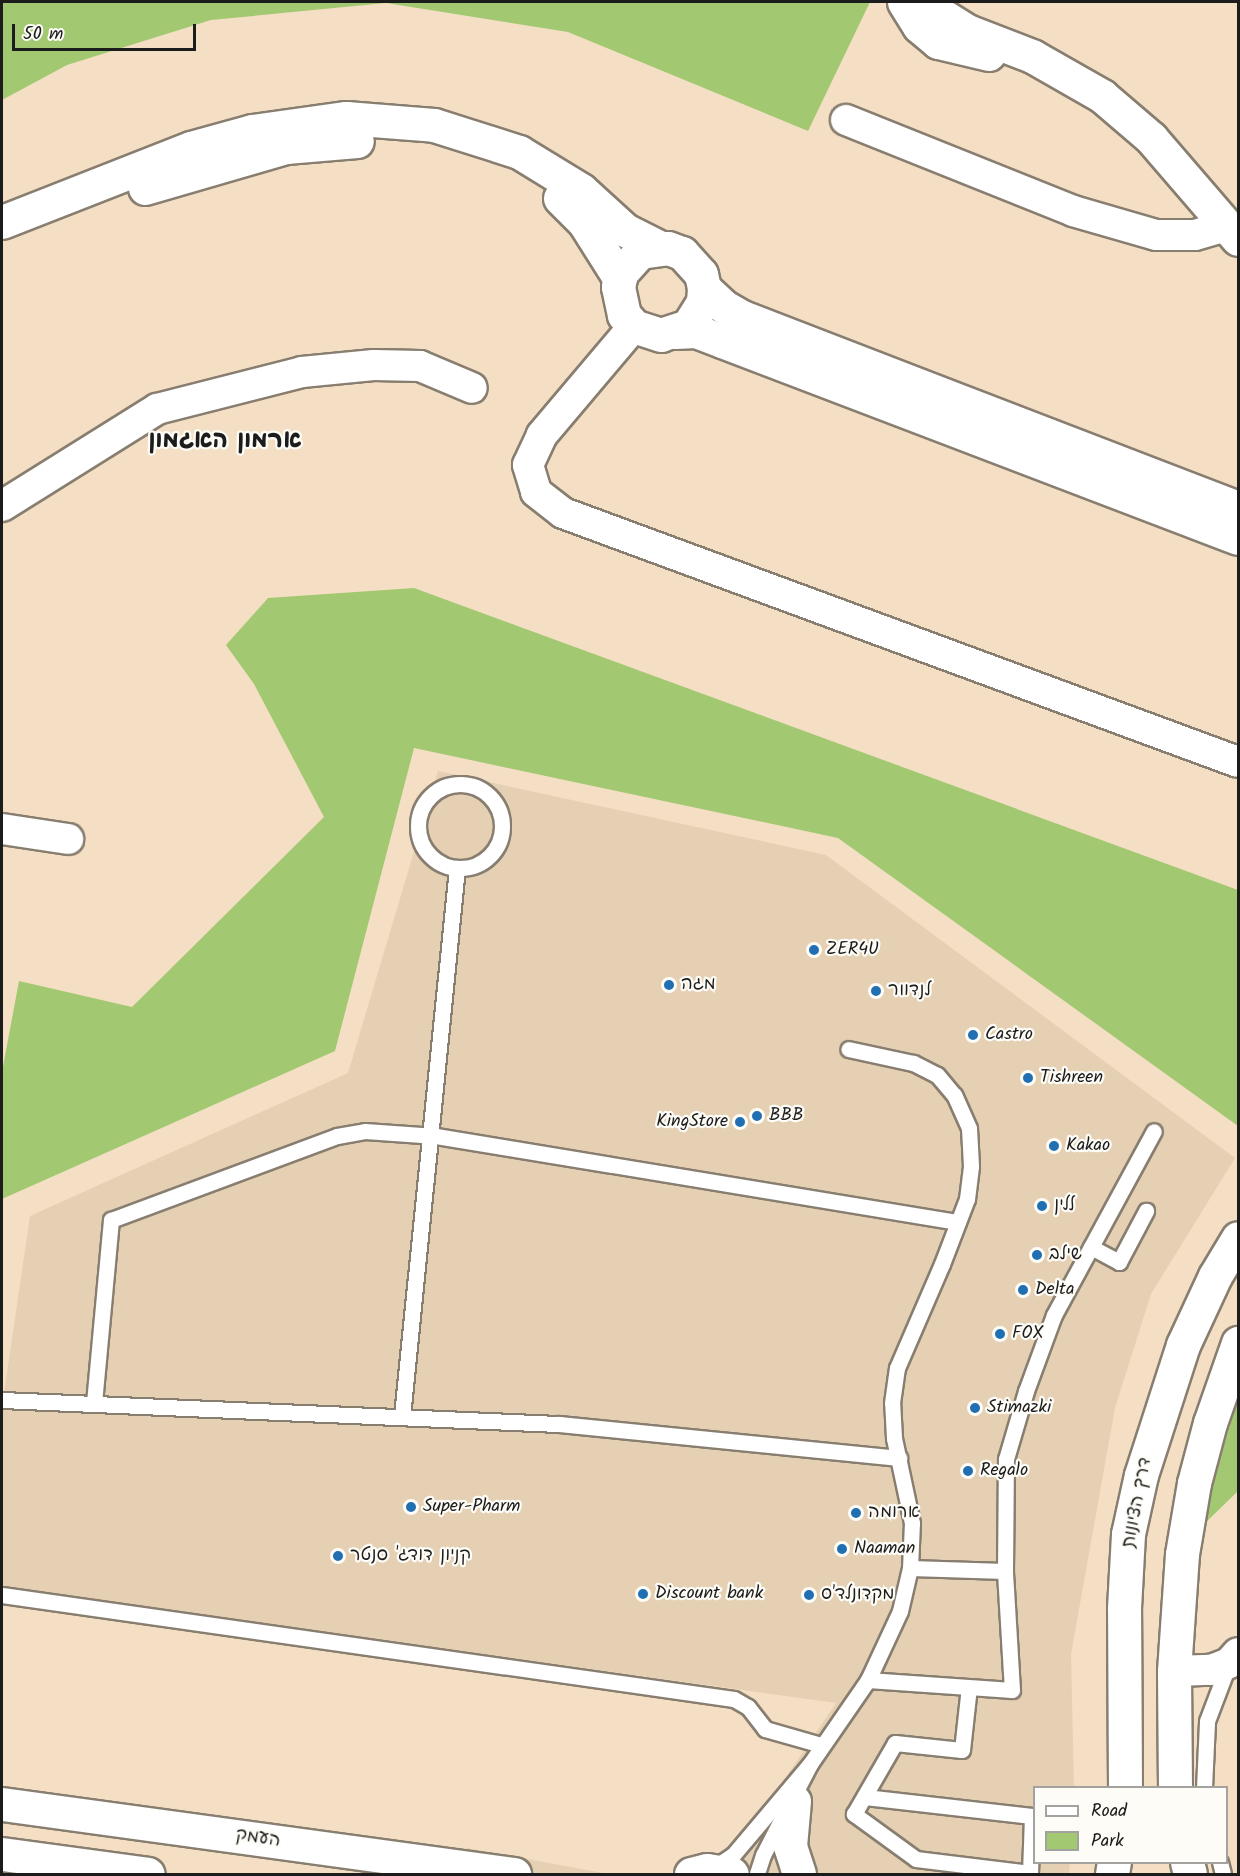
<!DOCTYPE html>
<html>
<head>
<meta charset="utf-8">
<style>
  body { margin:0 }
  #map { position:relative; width:1240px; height:1876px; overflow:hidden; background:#f5dfc4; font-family:Kalam,"Playpen Sans Hebrew",sans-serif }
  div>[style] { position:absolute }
  .built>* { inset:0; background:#e5d0b4 }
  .green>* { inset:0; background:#a2c872 }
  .roads { filter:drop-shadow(2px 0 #887e70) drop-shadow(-2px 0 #887e70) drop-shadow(0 2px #887e70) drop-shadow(0 -2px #887e70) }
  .lane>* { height:15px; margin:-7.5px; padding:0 7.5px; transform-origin:7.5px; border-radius:7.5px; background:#fff }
  .lane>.ring { margin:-7.5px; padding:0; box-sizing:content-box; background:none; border:15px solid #fff; border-radius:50% }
  .street>* { height:30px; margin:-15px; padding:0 15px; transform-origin:15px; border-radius:15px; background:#fff }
  .secondary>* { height:33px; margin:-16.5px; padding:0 16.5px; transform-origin:16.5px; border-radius:16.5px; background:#fff }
  .highway>* { height:33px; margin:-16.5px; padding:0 16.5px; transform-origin:16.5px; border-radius:16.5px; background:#fff }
  .dots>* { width:16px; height:16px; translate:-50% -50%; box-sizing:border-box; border:3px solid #fdfcf7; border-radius:50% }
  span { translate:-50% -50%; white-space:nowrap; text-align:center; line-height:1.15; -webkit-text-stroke:4.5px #fdfcf7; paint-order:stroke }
  .poi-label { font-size:18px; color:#1c1c1c }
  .left { translate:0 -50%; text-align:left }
  .right { translate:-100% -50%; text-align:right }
  .street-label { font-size:18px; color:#1c1c1c }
  .district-label { font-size:24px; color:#1c1c1c; font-weight:700 }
  .frame { position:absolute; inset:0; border:3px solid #1c1c1c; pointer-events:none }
  .legend { position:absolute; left:1033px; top:1786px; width:195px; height:78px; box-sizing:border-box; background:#fdfcf7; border:2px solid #a3a29f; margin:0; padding:8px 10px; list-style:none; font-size:18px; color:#1c1c1c }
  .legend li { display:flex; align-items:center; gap:12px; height:30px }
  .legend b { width:30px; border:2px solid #a3a29f }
  .scale { position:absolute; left:12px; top:24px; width:184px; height:27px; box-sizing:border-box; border:3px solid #1c1c1c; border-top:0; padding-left:8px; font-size:18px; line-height:21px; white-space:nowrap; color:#1c1c1c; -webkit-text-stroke:4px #fdfcf7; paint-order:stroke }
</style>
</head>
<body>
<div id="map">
  <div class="built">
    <div style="clip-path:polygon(438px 771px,826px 855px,1235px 1158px,1151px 1294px,1115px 1408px,1071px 1654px,1074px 1787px,1034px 1788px,1034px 1862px,1070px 1863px,1069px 1874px,710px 1874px,761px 1814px,836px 1703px,2px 1587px,2px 1407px,30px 1216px,348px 1073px)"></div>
    <div style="clip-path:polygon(467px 1848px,609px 1874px,464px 1874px)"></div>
  </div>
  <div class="green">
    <div style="clip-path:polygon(2px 2px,870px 2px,808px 131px,568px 32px,386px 3px,211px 20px,67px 65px,2px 100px)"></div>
    <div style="clip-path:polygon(414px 588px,1238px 890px,1238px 1126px,838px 838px,414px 748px,335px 1051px,2px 1199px,2px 1072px,19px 981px,132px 1007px,324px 817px,254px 684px,226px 645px,268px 598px)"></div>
    <div style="clip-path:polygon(1238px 1399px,1238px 1491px,1198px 1530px,1204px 1510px)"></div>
  </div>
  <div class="roads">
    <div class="lane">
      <div class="ring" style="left:418px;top:784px;width:69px;height:69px"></div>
      <div style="left:1091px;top:1247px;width:32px;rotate:28deg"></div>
      <div style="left:1119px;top:1262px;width:58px;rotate:-62.1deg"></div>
      <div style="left:2px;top:1400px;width:558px;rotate:2.47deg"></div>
      <div style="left:559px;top:1424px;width:342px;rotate:5.7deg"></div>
      <div style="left:94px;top:1403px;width:184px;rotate:-84.7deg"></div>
      <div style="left:111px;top:1220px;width:241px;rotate:-20.4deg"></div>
      <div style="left:337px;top:1136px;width:28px;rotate:-10deg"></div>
      <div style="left:365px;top:1131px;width:71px;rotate:4deg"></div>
      <div style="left:436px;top:1136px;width:529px;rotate:9.36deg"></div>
      <div style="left:402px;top:1416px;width:551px;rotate:-84.27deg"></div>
      <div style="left:1005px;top:1571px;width:112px;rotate:-89.5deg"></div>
      <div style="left:1006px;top:1459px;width:71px;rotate:-73.6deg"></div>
      <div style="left:1026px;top:1391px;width:81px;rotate:-69.8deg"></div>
      <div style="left:1054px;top:1315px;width:209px;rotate:-61.5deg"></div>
      <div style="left:2px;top:1595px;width:739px;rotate:8.09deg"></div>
      <div style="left:734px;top:1699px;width:16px;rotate:30deg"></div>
      <div style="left:748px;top:1707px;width:28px;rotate:52deg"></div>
      <div style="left:765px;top:1729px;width:58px;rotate:15.9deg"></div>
      <div style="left:868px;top:1680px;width:144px;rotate:4deg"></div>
      <div style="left:1012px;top:1690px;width:119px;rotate:-93.4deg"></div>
      <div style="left:1005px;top:1571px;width:95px;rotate:-178.2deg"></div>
      <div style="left:810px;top:1764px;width:102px;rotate:-55.4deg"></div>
      <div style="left:868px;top:1680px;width:76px;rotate:-65.1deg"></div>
      <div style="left:900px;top:1611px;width:44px;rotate:-76.9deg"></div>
      <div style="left:910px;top:1568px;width:45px;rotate:-87.5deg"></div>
      <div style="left:912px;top:1523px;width:87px;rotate:-102deg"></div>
      <div style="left:894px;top:1438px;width:35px;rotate:-93deg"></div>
      <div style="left:892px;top:1403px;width:35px;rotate:-82deg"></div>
      <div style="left:897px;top:1368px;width:113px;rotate:-66.6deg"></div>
      <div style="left:942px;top:1264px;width:70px;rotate:-69deg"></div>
      <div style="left:967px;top:1199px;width:33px;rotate:-83deg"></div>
      <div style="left:971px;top:1166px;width:38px;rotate:-93deg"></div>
      <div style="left:969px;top:1128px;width:36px;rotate:-114deg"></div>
      <div style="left:954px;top:1095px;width:26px;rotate:-130deg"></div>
      <div style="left:937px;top:1075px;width:27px;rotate:-153deg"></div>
      <div style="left:913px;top:1063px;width:66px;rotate:-167.8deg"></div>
      <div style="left:1204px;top:1788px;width:67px;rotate:-87.4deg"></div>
      <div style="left:1207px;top:1721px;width:62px;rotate:-69.2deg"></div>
      <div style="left:865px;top:1797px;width:168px;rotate:6.5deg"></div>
      <div style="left:1032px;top:1816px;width:57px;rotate:92deg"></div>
      <div style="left:1030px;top:1873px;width:115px;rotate:-173deg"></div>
      <div style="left:916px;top:1859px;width:77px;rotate:-144deg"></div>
      <div style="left:854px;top:1814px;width:82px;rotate:-60deg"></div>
      <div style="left:895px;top:1743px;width:67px;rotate:6deg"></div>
      <div style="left:962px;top:1750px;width:63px;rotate:-83.7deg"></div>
      <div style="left:1220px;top:1862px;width:12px;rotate:76deg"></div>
      <div style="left:715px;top:1867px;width:22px;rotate:-34deg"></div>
      <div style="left:733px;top:1855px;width:119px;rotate:-49.8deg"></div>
      <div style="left:810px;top:1764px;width:102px;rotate:117.3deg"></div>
      <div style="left:763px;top:1855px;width:20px;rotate:108deg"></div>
    </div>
    <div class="street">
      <div style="left:846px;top:120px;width:245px;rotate:21.8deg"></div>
      <div style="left:1073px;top:211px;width:86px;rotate:16.1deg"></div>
      <div style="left:1156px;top:235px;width:39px"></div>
      <div style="left:1195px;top:235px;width:33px;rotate:-16deg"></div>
      <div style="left:634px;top:326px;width:143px;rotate:130.2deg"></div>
      <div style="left:542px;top:435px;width:33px;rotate:115deg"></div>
      <div style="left:528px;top:465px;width:28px;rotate:73deg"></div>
      <div style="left:536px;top:492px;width:34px;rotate:38deg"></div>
      <div style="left:563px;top:513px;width:719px;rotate:20.25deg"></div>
      <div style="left:2px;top:506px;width:183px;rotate:-32deg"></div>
      <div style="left:157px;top:409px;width:150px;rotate:-14.3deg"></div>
      <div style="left:302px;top:372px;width:72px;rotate:-5.6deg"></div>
      <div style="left:374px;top:365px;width:46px;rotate:1.2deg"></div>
      <div style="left:420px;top:366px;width:56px;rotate:22.9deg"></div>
      <div style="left:2px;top:829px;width:67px;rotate:8.6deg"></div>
      <div style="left:1174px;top:1671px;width:37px;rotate:-2deg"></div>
      <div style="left:1211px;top:1670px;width:19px;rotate:-21deg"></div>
      <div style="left:1229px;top:1663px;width:13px;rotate:-48deg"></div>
    </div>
    <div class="secondary">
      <div style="left:904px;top:2px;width:28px;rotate:58deg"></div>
      <div style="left:919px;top:26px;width:25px;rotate:40deg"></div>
      <div style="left:938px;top:42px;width:52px;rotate:13.2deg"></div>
      <div style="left:932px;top:2px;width:14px;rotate:56deg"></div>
      <div style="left:940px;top:14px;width:32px;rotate:32deg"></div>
      <div style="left:967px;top:31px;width:70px;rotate:21deg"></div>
      <div style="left:1032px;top:56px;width:81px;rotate:29.7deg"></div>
      <div style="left:1102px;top:96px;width:65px;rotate:40.6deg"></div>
      <div style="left:1151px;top:138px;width:133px;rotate:49.3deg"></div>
      <div style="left:145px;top:188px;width:147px;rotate:-16.2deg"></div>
      <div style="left:286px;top:147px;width:71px;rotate:-4.8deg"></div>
      <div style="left:560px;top:198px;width:34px;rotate:45deg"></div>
      <div style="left:584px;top:222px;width:67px;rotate:57.7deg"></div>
      <div style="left:2px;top:222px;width:203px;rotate:-21.4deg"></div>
      <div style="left:191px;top:148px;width:63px;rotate:-15.6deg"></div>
      <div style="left:252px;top:131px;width:95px;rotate:-7.9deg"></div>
      <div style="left:346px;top:118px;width:88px;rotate:4.5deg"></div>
      <div style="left:434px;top:125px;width:89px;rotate:17.6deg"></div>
      <div style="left:519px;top:152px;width:73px;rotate:31.5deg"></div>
      <div style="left:581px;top:190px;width:59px;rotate:42.3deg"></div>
      <div style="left:625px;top:230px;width:40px;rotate:26.6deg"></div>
      <div style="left:704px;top:288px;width:14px;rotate:94deg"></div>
      <div style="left:703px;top:302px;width:28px;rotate:122deg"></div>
      <div style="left:688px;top:326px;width:28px;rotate:162deg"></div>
      <div style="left:661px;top:335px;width:28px;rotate:-162deg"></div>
      <div style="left:634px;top:326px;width:15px;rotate:-132deg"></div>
      <div style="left:624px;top:315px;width:29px;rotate:-102deg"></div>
      <div style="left:618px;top:287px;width:14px;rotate:-78deg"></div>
      <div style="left:621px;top:273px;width:28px;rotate:-48deg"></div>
      <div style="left:640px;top:252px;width:28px;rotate:-8deg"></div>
      <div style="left:668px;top:248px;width:15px;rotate:20deg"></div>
      <div style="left:682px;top:253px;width:28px;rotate:48deg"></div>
      <div style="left:701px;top:274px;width:14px;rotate:78deg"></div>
      <div style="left:704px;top:288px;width:26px;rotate:43deg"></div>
      <div style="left:723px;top:306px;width:22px;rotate:30deg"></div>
      <div style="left:742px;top:317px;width:532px;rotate:21.06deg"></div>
      <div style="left:675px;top:332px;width:21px;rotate:-3deg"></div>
      <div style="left:696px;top:331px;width:28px;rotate:21deg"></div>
      <div style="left:722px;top:341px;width:552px;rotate:20.9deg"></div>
      <div style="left:794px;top:1801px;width:45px;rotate:95.1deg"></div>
      <div style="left:790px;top:1846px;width:29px;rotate:72deg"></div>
      <div style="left:2px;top:1804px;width:517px;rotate:7.79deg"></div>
      <div style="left:2px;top:1854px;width:147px;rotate:7.8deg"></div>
      <div style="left:691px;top:1874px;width:16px;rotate:-14deg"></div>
      <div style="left:707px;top:1870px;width:25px;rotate:9deg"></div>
    </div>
    <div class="highway">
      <div style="left:1125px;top:1788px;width:180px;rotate:-90.3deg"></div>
      <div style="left:1124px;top:1608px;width:74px;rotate:-86.9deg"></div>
      <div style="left:1128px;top:1534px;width:60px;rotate:-77.6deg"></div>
      <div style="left:1141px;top:1475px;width:137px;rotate:-72.1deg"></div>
      <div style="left:1183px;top:1345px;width:76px;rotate:-65.1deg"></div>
      <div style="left:1215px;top:1276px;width:44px;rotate:-58.8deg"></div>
      <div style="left:1175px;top:1788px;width:117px;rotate:-90.5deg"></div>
      <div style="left:1174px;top:1671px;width:117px;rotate:-86.1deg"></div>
      <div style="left:1182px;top:1554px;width:72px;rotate:-80.4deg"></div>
      <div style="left:1194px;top:1483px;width:62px;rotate:-75.1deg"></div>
      <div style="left:1210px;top:1423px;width:85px;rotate:-70.7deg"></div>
      <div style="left:1187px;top:1862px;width:12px;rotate:76deg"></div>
      <div style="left:1112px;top:1874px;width:12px;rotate:-81deg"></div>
    </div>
  </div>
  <div class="dots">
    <div style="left:814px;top:950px;background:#1f6fb2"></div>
    <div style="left:669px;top:985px;background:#1f6fb2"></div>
    <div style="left:876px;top:991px;background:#1f6fb2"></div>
    <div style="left:973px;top:1035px;background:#1f6fb2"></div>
    <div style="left:1028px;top:1078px;background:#1f6fb2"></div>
    <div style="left:757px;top:1116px;background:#1f6fb2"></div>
    <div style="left:740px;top:1122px;background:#1f6fb2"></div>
    <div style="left:1054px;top:1146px;background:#1f6fb2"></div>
    <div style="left:1042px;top:1206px;background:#1f6fb2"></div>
    <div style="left:1037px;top:1255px;background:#1f6fb2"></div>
    <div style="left:1023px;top:1290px;background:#1f6fb2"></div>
    <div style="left:1000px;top:1334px;background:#1f6fb2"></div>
    <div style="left:975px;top:1408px;background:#1f6fb2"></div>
    <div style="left:968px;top:1471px;background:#1f6fb2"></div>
    <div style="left:411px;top:1507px;background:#1f6fb2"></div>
    <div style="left:856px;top:1513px;background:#1f6fb2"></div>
    <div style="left:842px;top:1549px;background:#1f6fb2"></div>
    <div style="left:338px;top:1556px;background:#1f6fb2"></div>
    <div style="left:643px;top:1594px;background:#1f6fb2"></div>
    <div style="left:809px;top:1595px;background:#1f6fb2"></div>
  </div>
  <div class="poi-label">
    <span class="left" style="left:826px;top:950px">ZER4U</span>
    <span class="left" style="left:681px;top:985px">מגה</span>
    <span class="left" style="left:888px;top:991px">לנדוור</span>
    <span class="left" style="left:985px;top:1035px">Castro</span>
    <span class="left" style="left:1040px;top:1078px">Tishreen</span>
    <span class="left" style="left:769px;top:1116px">BBB</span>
    <span class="right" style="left:728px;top:1122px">KingStore</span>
    <span class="left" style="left:1066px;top:1146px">Kakao</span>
    <span class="left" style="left:1054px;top:1206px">ללין</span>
    <span class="left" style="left:1049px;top:1255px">שילב</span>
    <span class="left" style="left:1035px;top:1290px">Delta</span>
    <span class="left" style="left:1012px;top:1334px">FOX</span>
    <span class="left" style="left:987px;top:1408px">Stimazki</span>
    <span class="left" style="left:980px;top:1471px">Regalo</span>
    <span class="left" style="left:423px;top:1507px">Super-Pharm</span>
    <span class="left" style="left:868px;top:1513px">ארומה</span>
    <span class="left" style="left:854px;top:1549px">Naaman</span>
    <span class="left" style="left:350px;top:1556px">קניון דודג' סנטר</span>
    <span class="left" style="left:655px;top:1594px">Discount bank</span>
    <span class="left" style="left:821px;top:1595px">מקדונלד'ס</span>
  </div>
  <div class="street-label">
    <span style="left:1138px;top:1503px;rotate:-79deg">דרך הציונות</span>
    <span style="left:258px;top:1839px;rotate:8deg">העמק</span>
  </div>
  <div class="district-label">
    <span style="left:225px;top:441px">ארמון האגמון</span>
  </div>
  <div class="frame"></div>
  <ul class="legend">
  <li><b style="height:8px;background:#fff"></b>Road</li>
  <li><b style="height:16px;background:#a2c872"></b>Park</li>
  </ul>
  <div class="scale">50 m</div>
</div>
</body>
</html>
